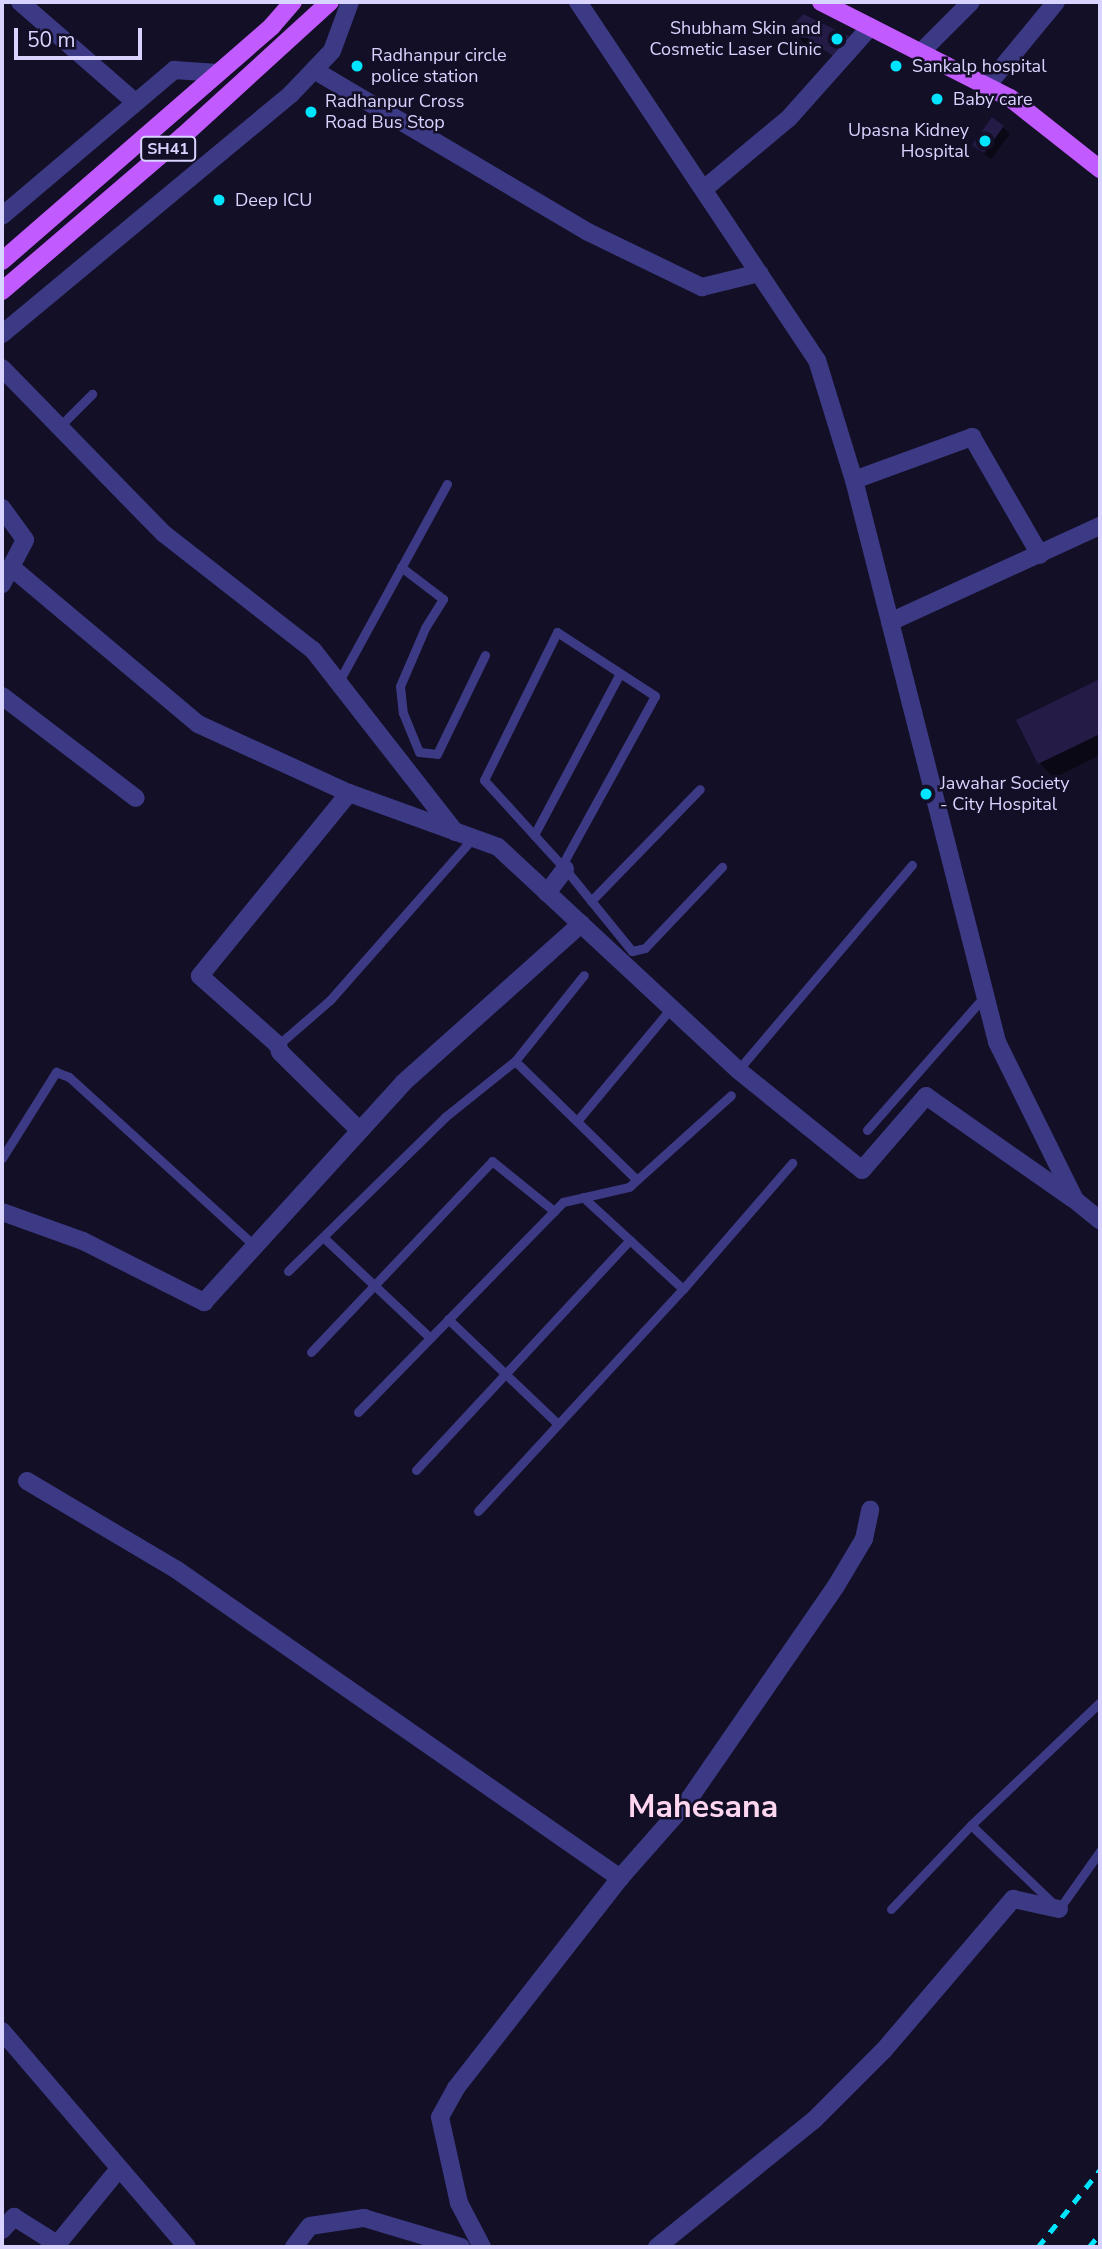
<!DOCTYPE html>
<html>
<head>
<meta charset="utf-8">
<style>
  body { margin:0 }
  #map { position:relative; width:1102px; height:2249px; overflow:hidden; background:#130f26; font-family:"Nunito Sans",sans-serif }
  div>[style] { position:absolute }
  .shadow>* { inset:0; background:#0007 }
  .building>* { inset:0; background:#241b47 }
  .service>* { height:9px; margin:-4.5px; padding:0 4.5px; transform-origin:4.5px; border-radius:4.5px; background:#3d3a85 }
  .minor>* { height:18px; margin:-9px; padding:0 9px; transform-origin:9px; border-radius:9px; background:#3d3a85 }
  .tertiary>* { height:18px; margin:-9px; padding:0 9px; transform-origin:9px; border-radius:9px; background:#3d3a85 }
  .primary>* { height:18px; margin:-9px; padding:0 9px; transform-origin:9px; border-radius:9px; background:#c25bff }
  .rail>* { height:5px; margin-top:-2.5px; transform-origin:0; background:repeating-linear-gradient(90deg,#00e5ff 0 10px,transparent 0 19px) }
  .dots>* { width:19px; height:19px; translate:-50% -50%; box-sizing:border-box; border:4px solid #130f26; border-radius:50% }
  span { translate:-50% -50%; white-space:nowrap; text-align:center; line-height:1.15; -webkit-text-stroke:5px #130f26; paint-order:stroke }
  .shield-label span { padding:2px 5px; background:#130f26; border:2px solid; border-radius:5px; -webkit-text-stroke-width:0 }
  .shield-label { font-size:16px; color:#d9d4ff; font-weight:700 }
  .poi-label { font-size:18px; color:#d9d4ff }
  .right { translate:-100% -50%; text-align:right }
  .left { translate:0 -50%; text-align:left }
  .town-label { font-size:32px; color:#ffd6f0; font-weight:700 }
  .frame { position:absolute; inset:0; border:4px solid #d9d4ff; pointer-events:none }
  .scale { position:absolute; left:14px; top:28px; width:128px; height:32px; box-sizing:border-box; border:4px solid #d9d4ff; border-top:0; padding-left:9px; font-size:21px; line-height:24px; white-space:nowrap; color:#d9d4ff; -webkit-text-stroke:5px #130f26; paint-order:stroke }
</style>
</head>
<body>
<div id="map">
  <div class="shadow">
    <div style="clip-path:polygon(792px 31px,850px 38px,841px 63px,817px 44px,806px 44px)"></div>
    <div style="clip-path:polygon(1003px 127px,1010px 134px,991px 159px,974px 145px)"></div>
    <div style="clip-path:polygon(1100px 681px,1100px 755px,1054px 778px,1040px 763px,1019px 721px)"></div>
  </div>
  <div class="building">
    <div style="clip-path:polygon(803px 14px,851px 37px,834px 57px,808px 38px,797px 37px,789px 31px)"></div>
    <div style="clip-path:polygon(992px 117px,1004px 126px,984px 153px,972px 145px)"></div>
    <div style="clip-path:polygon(1100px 679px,1100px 734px,1038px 764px,1016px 720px)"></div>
  </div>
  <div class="service">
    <div style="left:59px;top:427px;width:47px;rotate:-45deg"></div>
    <div style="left:401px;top:567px;width:53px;rotate:37.3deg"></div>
    <div style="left:443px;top:599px;width:34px;rotate:122deg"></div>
    <div style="left:425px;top:628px;width:63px;rotate:113.3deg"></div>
    <div style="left:400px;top:686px;width:27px;rotate:84deg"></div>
    <div style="left:403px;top:713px;width:42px;rotate:67.7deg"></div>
    <div style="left:419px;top:752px;width:18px;rotate:6deg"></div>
    <div style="left:437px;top:754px;width:110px;rotate:-64.1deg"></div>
    <div style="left:338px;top:683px;width:227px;rotate:-61.3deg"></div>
    <div style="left:534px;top:835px;width:183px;rotate:-62deg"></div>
    <div style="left:565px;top:869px;width:120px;rotate:-132.3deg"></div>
    <div style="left:484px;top:780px;width:165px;rotate:-63.7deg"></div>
    <div style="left:557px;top:632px;width:117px;rotate:33.1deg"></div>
    <div style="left:655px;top:696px;width:193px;rotate:118.8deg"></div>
    <div style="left:562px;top:865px;width:111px;rotate:50.9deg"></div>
    <div style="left:632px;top:951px;width:13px;rotate:-13deg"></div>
    <div style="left:645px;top:948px;width:112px;rotate:-46.5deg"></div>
    <div style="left:591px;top:901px;width:156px;rotate:-45.8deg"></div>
    <div style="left:278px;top:1045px;width:69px;rotate:-40.9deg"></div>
    <div style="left:330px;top:1000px;width:216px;rotate:-48.6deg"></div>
    <div style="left:515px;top:1061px;width:110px;rotate:-51.3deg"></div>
    <div style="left:738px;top:1070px;width:269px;rotate:-49.7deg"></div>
    <div style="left:577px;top:1121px;width:147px;rotate:-50.2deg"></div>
    <div style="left:867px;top:1130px;width:177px;rotate:-48.7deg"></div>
    <div style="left:2px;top:1158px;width:102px;rotate:-57.9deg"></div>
    <div style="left:56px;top:1072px;width:14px;rotate:21deg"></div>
    <div style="left:69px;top:1077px;width:251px;rotate:42.3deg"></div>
    <div style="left:323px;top:1237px;width:147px;rotate:43.3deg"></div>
    <div style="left:288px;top:1271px;width:220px;rotate:-44.4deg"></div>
    <div style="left:445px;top:1117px;width:90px;rotate:-38.7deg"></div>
    <div style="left:515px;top:1061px;width:170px;rotate:44.3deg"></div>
    <div style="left:683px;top:1289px;width:167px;rotate:-49.1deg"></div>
    <div style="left:448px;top:1319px;width:152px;rotate:43.7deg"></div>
    <div style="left:311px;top:1352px;width:263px;rotate:-46.5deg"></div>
    <div style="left:492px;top:1161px;width:80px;rotate:38.9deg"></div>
    <div style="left:358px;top:1412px;width:293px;rotate:-45.7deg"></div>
    <div style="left:563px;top:1202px;width:68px;rotate:-12.8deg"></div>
    <div style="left:629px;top:1187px;width:137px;rotate:-42deg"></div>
    <div style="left:416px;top:1470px;width:314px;rotate:-47.1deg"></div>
    <div style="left:478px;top:1511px;width:302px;rotate:-47.3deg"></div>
    <div style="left:683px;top:1289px;width:136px;rotate:-137.4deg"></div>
    <div style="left:971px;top:1825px;width:122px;rotate:43.7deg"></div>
    <div style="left:1059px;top:1909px;width:71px;rotate:-54.7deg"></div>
    <div style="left:891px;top:1909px;width:116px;rotate:-46.4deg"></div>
    <div style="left:971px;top:1825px;width:178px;rotate:-43.6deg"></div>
  </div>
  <div class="minor">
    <div style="left:20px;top:2px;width:152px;rotate:41deg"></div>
    <div style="left:578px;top:2px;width:430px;rotate:56.3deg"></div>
    <div style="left:817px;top:360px;width:126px;rotate:72.9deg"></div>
    <div style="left:854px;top:480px;width:580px;rotate:75.72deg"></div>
    <div style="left:997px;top:1042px;width:176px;rotate:63.7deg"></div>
    <div style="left:1075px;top:1200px;width:32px;rotate:39deg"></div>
    <div style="left:920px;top:53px;width:72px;rotate:-45deg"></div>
    <div style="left:314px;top:70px;width:318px;rotate:30.6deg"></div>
    <div style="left:588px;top:232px;width:127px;rotate:25.8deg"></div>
    <div style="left:702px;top:287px;width:59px;rotate:-13.8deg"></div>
    <div style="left:986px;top:87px;width:110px;rotate:-50.5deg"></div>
    <div style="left:704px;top:189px;width:111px;rotate:-39.9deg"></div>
    <div style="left:789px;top:118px;width:122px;rotate:-48.3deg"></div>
    <div style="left:2px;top:368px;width:231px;rotate:45.7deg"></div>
    <div style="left:163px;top:533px;width:190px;rotate:38deg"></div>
    <div style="left:313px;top:650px;width:231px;rotate:52deg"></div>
    <div style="left:854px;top:480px;width:126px;rotate:-20deg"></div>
    <div style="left:972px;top:437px;width:136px;rotate:60deg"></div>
    <div style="left:2px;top:508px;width:39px;rotate:54deg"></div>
    <div style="left:25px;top:540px;width:50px;rotate:117.6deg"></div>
    <div style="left:11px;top:567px;width:244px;rotate:40deg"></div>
    <div style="left:198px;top:724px;width:166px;rotate:24.6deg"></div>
    <div style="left:349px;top:793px;width:158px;rotate:19.9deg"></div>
    <div style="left:498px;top:847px;width:328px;rotate:42.9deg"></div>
    <div style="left:738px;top:1070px;width:159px;rotate:38.9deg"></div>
    <div style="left:862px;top:1170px;width:98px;rotate:-49.1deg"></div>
    <div style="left:926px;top:1096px;width:179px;rotate:35deg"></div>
    <div style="left:890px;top:622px;width:231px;rotate:-24.6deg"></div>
    <div style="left:2px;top:696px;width:168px;rotate:37.3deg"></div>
    <div style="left:349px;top:793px;width:236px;rotate:129.2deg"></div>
    <div style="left:200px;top:976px;width:104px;rotate:41.5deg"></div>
    <div style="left:278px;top:1045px;width:7px;rotate:74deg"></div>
    <div style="left:280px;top:1052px;width:112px;rotate:44.6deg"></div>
    <div style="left:547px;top:893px;width:30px;rotate:-53deg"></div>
    <div style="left:2px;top:1212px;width:86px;rotate:19.7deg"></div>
    <div style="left:83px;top:1241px;width:136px;rotate:26.8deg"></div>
    <div style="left:204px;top:1302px;width:296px;rotate:-47.7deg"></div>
    <div style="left:403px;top:1083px;width:239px;rotate:-41.8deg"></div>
    <div style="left:27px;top:1481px;width:174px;rotate:30.7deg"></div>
    <div style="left:177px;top:1570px;width:540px;rotate:34.81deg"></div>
    <div style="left:2px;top:2031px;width:284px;rotate:49.4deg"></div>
    <div style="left:2px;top:2230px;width:18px;rotate:-47deg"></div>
    <div style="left:14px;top:2217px;width:51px;rotate:32.1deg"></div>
    <div style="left:55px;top:2247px;width:99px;rotate:-50.7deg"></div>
    <div style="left:294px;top:2247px;width:26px;rotate:-53deg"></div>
    <div style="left:310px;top:2226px;width:55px;rotate:-8.4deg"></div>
    <div style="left:364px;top:2218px;width:101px;rotate:16.6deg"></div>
    <div style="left:482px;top:2247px;width:50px;rotate:-117.6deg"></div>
    <div style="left:459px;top:2203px;width:88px;rotate:-102.5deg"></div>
    <div style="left:440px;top:2117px;width:33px;rotate:-61deg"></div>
    <div style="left:456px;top:2088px;width:266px;rotate:-52deg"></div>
    <div style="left:620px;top:1878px;width:101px;rotate:-48.6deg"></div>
    <div style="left:687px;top:1802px;width:262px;rotate:-55.4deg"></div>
    <div style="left:836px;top:1586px;width:55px;rotate:-59.2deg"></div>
    <div style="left:864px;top:1539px;width:30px;rotate:-78deg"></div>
    <div style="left:657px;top:2247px;width:203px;rotate:-39deg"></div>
    <div style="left:815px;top:2119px;width:98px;rotate:-45deg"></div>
    <div style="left:884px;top:2050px;width:199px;rotate:-49.5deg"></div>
    <div style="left:1013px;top:1899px;width:47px;rotate:12.3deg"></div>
  </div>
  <div class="tertiary">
    <div style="left:2px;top:216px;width:226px;rotate:-40.3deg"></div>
    <div style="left:174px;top:70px;width:44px;rotate:3.9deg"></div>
    <div style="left:2px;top:334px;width:376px;rotate:-39.7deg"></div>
    <div style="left:291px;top:94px;width:59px;rotate:-46.4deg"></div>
    <div style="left:332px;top:51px;width:52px;rotate:-69.8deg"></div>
  </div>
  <div class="primary">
    <div style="left:821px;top:2px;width:212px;rotate:26.9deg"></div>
    <div style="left:1010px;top:98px;width:115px;rotate:38.3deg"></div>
    <div style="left:2px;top:261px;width:358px;rotate:-41deg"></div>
    <div style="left:272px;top:26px;width:32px;rotate:-49deg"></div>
    <div style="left:2px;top:291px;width:238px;rotate:-40.6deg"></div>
    <div style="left:183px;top:136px;width:199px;rotate:-42.4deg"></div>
  </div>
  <div class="rail">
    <div style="left:1038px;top:2247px;width:99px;rotate:-51.2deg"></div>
    <div style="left:1089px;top:2247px;width:17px;rotate:-50deg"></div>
  </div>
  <div class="dots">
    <div style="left:837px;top:39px;background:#00e5ff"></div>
    <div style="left:357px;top:66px;background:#00e5ff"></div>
    <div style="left:896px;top:66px;background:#00e5ff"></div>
    <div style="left:937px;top:99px;background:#00e5ff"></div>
    <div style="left:311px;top:112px;background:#00e5ff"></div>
    <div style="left:985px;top:141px;background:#00e5ff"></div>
    <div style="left:219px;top:200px;background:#00e5ff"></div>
    <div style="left:926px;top:794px;background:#00e5ff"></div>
  </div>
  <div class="shield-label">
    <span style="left:168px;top:149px">SH41</span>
  </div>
  <div class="poi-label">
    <span class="right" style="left:821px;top:39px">Shubham Skin and<br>Cosmetic Laser Clinic</span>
    <span class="left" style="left:371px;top:66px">Radhanpur circle<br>police station</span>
    <span class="left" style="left:912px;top:66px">Sankalp hospital</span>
    <span class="left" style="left:953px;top:99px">Baby care</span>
    <span class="left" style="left:325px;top:112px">Radhanpur Cross<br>Road Bus Stop</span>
    <span class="right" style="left:969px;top:141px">Upasna Kidney<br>Hospital</span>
    <span class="left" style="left:235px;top:200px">Deep ICU</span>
    <span class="left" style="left:940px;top:794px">Jawahar Society<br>- City Hospital</span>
  </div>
  <div class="town-label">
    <span style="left:703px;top:1807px">Mahesana</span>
  </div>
  <div class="frame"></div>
  <div class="scale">50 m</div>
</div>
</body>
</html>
